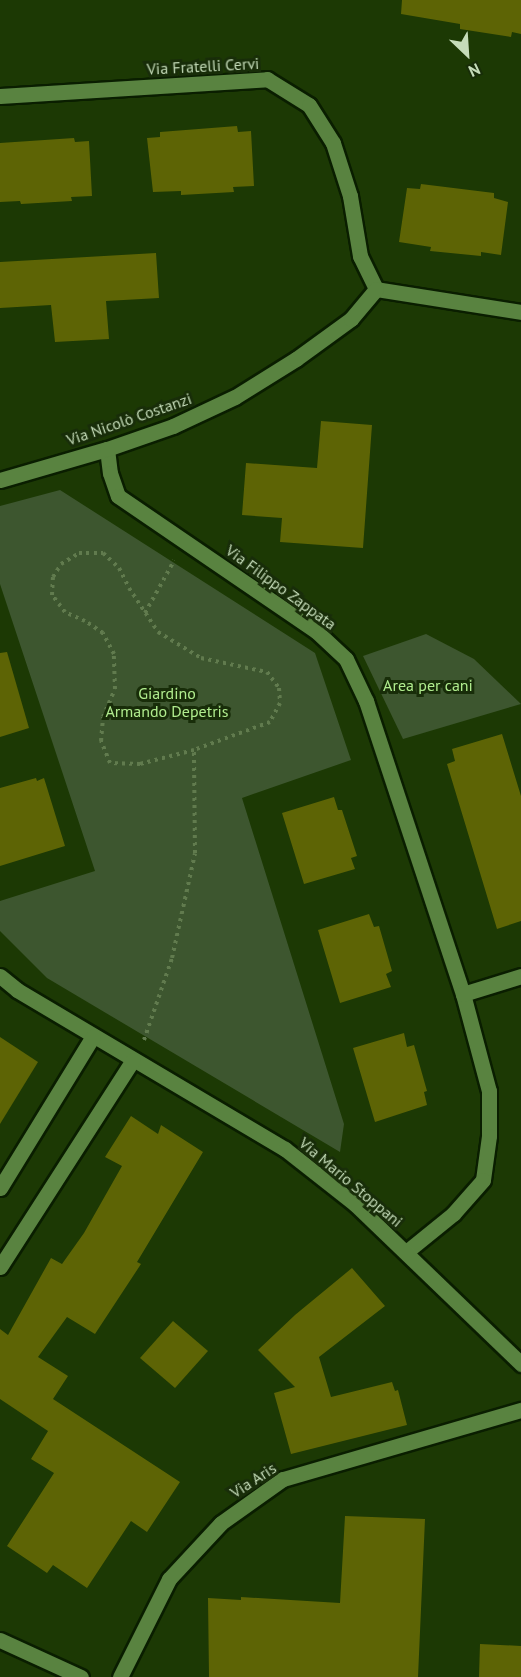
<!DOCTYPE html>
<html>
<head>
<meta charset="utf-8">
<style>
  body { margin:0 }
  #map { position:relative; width:521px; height:1677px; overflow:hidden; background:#1c3904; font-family:"PT Sans",sans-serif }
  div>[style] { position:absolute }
  .green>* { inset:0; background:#3d562f }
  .building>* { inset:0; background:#5d6405 }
  .path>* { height:4px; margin-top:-2px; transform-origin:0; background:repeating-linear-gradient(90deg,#617b4e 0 3px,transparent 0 7.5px) }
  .roads { filter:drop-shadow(2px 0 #0a1e00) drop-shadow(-2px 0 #0a1e00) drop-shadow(0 2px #0a1e00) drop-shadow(0 -2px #0a1e00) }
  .street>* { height:15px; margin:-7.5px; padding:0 7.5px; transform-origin:7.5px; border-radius:7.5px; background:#598340 }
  span { translate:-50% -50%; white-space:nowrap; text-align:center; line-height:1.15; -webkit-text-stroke:6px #182d09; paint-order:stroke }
  .street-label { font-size:16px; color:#c5dcb9 }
  .park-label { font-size:16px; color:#b0ec8e }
  .north { position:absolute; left:437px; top:24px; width:60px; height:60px; -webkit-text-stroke:4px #182d09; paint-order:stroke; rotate:155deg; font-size:16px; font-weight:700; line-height:24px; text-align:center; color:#c5dcb9 }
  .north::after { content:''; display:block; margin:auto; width:21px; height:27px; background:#c5dcb9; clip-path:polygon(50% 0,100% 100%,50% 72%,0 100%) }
</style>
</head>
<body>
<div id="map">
  <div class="green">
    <div style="clip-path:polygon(60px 490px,315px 653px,351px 760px,242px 798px,344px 1124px,340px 1152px,47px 978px,0 931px,0 901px,95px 871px,0 584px,0 506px)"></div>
    <div style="clip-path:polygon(426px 634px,474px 659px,521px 704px,403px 739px,363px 656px)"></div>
  </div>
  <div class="building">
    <div style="clip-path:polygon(402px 0,521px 0,521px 34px,512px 32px,511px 37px,460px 29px,460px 24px,401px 14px)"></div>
    <div style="clip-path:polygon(237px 126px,238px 132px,251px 131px,254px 186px,233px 187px,234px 192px,181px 195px,181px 191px,153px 192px,147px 138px,160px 137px,160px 132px)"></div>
    <div style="clip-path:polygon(74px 138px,75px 142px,89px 141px,92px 196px,71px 197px,72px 201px,21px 204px,20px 201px,0 202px,0 143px)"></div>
    <div style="clip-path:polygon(421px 184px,494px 193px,494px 198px,508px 202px,501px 255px,481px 252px,481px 256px,430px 251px,431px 247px,399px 242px,407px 188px,420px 189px)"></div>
    <div style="clip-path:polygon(156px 253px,159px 298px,106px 301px,109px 339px,55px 342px,51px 305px,0 308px,0 262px)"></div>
    <div style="clip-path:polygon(321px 421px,372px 425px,363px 548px,280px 542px,282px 518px,242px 515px,246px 463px,317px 468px)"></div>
    <div style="clip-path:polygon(7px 652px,29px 728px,0 737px,0 653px)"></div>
    <div style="clip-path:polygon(502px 734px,521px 796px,521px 921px,497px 929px,447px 764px,455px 761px,452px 749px)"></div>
    <div style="clip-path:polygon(36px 778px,37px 781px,44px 778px,65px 846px,0 866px,0 788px)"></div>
    <div style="clip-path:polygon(334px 797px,338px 810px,342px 810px,357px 856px,351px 858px,355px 869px,304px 884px,282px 813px)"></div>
    <div style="clip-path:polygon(369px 914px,374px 927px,379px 926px,392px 971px,386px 974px,391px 987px,340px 1003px,318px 930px)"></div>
    <div style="clip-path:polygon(404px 1033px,407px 1047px,414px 1045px,427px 1091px,424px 1092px,427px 1105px,375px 1122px,353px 1048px)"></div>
    <div style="clip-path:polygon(0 1037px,38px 1062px,0 1124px)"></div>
    <div style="clip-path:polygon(131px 1116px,158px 1134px,161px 1125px,203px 1152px,137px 1262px,141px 1264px,95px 1334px,67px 1317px,38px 1357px,68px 1376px,53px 1399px,180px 1482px,147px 1532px,131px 1521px,87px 1588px,53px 1565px,47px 1573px,7px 1546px,54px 1473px,31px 1459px,48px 1431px,0 1399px,0 1329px,8px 1335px,51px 1258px,62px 1264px,84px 1233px,122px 1166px,105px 1157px)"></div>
    <div style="clip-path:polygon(352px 1268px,385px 1306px,319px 1357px,331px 1397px,392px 1382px,395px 1391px,398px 1390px,407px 1425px,291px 1454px,274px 1393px,295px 1387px,258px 1350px,295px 1315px)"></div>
    <div style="clip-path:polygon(173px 1321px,208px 1351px,175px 1388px,140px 1358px)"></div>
    <div style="clip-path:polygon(345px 1516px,425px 1519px,418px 1677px,209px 1677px,208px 1598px,241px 1600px,241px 1597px,340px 1603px)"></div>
    <div style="clip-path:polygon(480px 1644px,521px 1646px,521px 1677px,479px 1677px)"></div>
  </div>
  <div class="path">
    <div style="left:145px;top:613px;width:60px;rotate:-60.9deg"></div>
    <div style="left:144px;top:1040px;width:87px;rotate:-71.1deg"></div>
    <div style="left:172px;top:958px;width:107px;rotate:-77.6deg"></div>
    <div style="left:195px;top:853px;width:103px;rotate:-90.6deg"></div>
    <div style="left:194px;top:750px;width:56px;rotate:165.5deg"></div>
    <div style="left:140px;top:764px;width:30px;rotate:-178deg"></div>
    <div style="left:110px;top:763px;width:24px;rotate:-112deg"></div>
    <div style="left:101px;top:741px;width:24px;rotate:-85deg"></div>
    <div style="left:103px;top:717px;width:30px;rotate:-67deg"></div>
    <div style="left:115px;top:689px;width:35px;rotate:-92deg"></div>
    <div style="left:114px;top:654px;width:24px;rotate:-118deg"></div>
    <div style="left:103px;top:633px;width:22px;rotate:-146deg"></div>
    <div style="left:85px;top:621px;width:22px;rotate:-156deg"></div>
    <div style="left:65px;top:612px;width:21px;rotate:-127deg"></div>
    <div style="left:52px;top:595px;width:18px;rotate:-87deg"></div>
    <div style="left:53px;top:577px;width:15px;rotate:-58deg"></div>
    <div style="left:61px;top:564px;width:21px;rotate:-31deg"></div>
    <div style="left:79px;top:553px;width:24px"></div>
    <div style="left:103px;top:553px;width:22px;rotate:43deg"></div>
    <div style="left:119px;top:568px;width:22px;rotate:63deg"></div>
    <div style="left:129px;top:588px;width:53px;rotate:56.6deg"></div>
    <div style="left:158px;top:632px;width:50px;rotate:31.2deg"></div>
    <div style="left:201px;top:658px;width:67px;rotate:12deg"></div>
    <div style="left:267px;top:672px;width:20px;rotate:53deg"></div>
    <div style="left:279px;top:688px;width:15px;rotate:86deg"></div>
    <div style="left:280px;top:703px;width:21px;rotate:118deg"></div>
    <div style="left:270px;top:722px;width:81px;rotate:159.8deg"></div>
  </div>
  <div class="roads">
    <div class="street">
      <div style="left:0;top:96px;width:268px;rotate:-3.6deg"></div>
      <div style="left:267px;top:79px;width:49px;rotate:31.8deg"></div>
      <div style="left:309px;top:105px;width:45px;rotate:57.7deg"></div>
      <div style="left:333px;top:143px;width:56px;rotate:72.2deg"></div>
      <div style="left:350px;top:196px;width:61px;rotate:80.5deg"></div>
      <div style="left:360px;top:256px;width:37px;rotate:64deg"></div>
      <div style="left:376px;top:289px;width:147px;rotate:9deg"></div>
      <div style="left:107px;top:449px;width:24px;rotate:83deg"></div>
      <div style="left:110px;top:473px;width:24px;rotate:71deg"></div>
      <div style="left:118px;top:496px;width:240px;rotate:34.3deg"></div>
      <div style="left:316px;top:631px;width:41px;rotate:43deg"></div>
      <div style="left:346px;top:659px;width:47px;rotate:64.5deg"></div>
      <div style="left:366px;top:701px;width:309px;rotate:71.7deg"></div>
      <div style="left:463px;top:994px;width:100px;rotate:75deg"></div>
      <div style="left:489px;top:1091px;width:45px;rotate:90deg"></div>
      <div style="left:489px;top:1136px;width:44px;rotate:97.8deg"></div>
      <div style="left:483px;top:1180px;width:45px;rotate:131.4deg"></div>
      <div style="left:453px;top:1214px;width:60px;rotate:141deg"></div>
      <div style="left:0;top:480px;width:111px;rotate:-16.2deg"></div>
      <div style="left:107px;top:449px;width:70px;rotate:-19.2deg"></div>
      <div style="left:173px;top:426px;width:68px;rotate:-25.1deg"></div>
      <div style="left:235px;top:397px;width:72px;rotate:-31.9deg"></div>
      <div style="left:296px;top:359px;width:68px;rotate:-36deg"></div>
      <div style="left:351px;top:319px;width:39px;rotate:-50deg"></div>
      <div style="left:0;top:976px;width:22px;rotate:39deg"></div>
      <div style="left:17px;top:990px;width:312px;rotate:30.7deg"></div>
      <div style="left:285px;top:1149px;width:89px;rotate:38.2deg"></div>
      <div style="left:355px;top:1204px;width:231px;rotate:43.9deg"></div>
      <div style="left:463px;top:994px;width:61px;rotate:-17.2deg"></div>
      <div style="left:0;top:1188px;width:178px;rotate:-58.5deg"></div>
      <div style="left:0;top:1267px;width:246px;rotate:-57.3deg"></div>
      <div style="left:0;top:1640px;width:89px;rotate:24.6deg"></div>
      <div style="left:120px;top:1677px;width:110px;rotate:-63.4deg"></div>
      <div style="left:169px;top:1579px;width:76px;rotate:-47.1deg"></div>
      <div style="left:221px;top:1523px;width:76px;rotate:-35.4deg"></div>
      <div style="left:283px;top:1479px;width:248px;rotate:-16.2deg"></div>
    </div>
  </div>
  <div class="street-label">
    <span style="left:203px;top:66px;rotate:-3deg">Via Fratelli Cervi</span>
    <span style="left:129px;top:419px;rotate:-19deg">Via Nicolò Costanzi</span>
    <span style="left:281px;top:587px;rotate:36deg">Via Filippo Zappata</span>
    <span style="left:351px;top:1182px;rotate:40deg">Via Mario Stoppani</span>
    <span style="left:253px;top:1480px;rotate:-33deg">Via Aris</span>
  </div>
  <div class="park-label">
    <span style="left:428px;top:685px">Area per cani</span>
    <span style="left:167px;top:702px">Giardino<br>Armando Depetris</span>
  </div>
  <div class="north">N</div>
</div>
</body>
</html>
